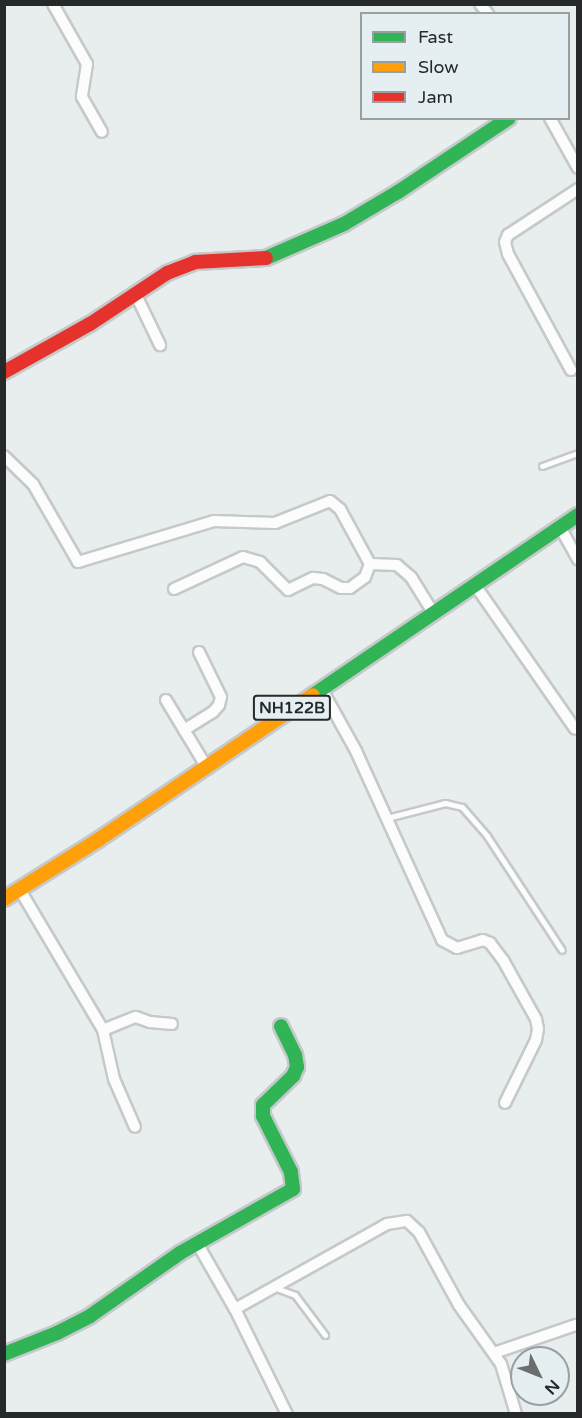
<!DOCTYPE html>
<html>
<head>
<meta charset="utf-8">
<style>
  body { margin:0 }
  #map { position:relative; width:582px; height:1418px; overflow:hidden; background:#e8edee; font-family:"Varela Round",sans-serif }
  div>[style] { position:absolute }
  .roads { filter:drop-shadow(2px 0 #c5c9ca) drop-shadow(-2px 0 #c5c9ca) drop-shadow(0 2px #c5c9ca) drop-shadow(0 -2px #c5c9ca) }
  .lane>* { height:5px; margin:-2.5px; padding:0 2.5px; transform-origin:2.5px; border-radius:2.5px; background:#fcfcfc }
  .street>* { height:10px; margin:-5px; padding:0 5px; transform-origin:5px; border-radius:5px; background:#fcfcfc }
  .fast>* { height:14px; margin:-7px; padding:0 7px; transform-origin:7px; border-radius:7px; background:#30b455 }
  .slow>* { height:14px; margin:-7px; padding:0 7px; transform-origin:7px; border-radius:7px; background:#ff9f0a }
  .jam>* { height:14px; margin:-7px; padding:0 7px; transform-origin:7px; border-radius:7px; background:#e5322d }
  span { translate:-50% -50%; white-space:nowrap; text-align:center; line-height:1.15; -webkit-text-stroke:6px #e5eef1; paint-order:stroke }
  .shield-label span { padding:2px 4px; background:#e5eef1; border:2px solid; border-radius:4px; -webkit-text-stroke-width:0 }
  .shield-label { font-size:16px; color:#26292a; font-weight:700 }
  .frame { position:absolute; inset:0; border:6px solid #26292a; pointer-events:none }
  .legend { position:absolute; left:360px; top:12px; width:210px; height:108px; box-sizing:border-box; background:#e5eef1; border:2px solid #999fa1; margin:0; padding:8px 10px; list-style:none; font-size:18px; color:#26292a }
  .legend li { display:flex; align-items:center; gap:12px; height:30px }
  .legend b { width:30px; border:2px solid #999fa1 }
  .north { position:absolute; left:510px; top:1346px; width:60px; height:60px; box-sizing:border-box; background:#e5eef1; border:2px solid #999fa1; border-radius:50%; rotate:133deg; font-size:16px; font-weight:700; line-height:24px; text-align:center; color:#26292a }
  .north::after { content:''; display:block; margin:auto; width:21px; height:27px; background:#6a6e6f; clip-path:polygon(50% 0,100% 100%,50% 72%,0 100%) }
</style>
</head>
<body>
<div id="map">
  <div class="roads">
    <div class="lane">
      <div style="left:542px;top:466px;width:38px;rotate:-20deg"></div>
      <div style="left:387px;top:818px;width:60px;rotate:-14.5deg"></div>
      <div style="left:445px;top:803px;width:17px;rotate:13deg"></div>
      <div style="left:462px;top:807px;width:38px;rotate:49deg"></div>
      <div style="left:487px;top:836px;width:136px;rotate:56.7deg"></div>
      <div style="left:276px;top:1288px;width:20px;rotate:20deg"></div>
      <div style="left:295px;top:1295px;width:50px;rotate:53.1deg"></div>
    </div>
    <div class="street">
      <div style="left:53px;top:4px;width:69px;rotate:60.5deg"></div>
      <div style="left:87px;top:64px;width:33px;rotate:99deg"></div>
      <div style="left:82px;top:97px;width:40px;rotate:60.3deg"></div>
      <div style="left:480px;top:4px;width:13px;rotate:51deg"></div>
      <div style="left:550px;top:118px;width:57px;rotate:60.8deg"></div>
      <div style="left:135px;top:293px;width:58px;rotate:64.3deg"></div>
      <div style="left:571px;top:370px;width:132px;rotate:-118.5deg"></div>
      <div style="left:508px;top:254px;width:12px;rotate:-104deg"></div>
      <div style="left:505px;top:242px;width:8px;rotate:-67deg"></div>
      <div style="left:508px;top:235px;width:84px;rotate:-33.3deg"></div>
      <div style="left:4px;top:456px;width:40px;rotate:44deg"></div>
      <div style="left:33px;top:484px;width:90px;rotate:60deg"></div>
      <div style="left:78px;top:562px;width:142px;rotate:-16.8deg"></div>
      <div style="left:214px;top:521px;width:61px;rotate:1.9deg"></div>
      <div style="left:275px;top:523px;width:59px;rotate:-21.8deg"></div>
      <div style="left:330px;top:501px;width:13px;rotate:39deg"></div>
      <div style="left:340px;top:509px;width:63px;rotate:61.4deg"></div>
      <div style="left:560px;top:527px;width:37px;rotate:61deg"></div>
      <div style="left:475px;top:585px;width:175px;rotate:55.2deg"></div>
      <div style="left:174px;top:589px;width:76px;rotate:-24.9deg"></div>
      <div style="left:243px;top:557px;width:18px;rotate:16deg"></div>
      <div style="left:260px;top:562px;width:40px;rotate:45deg"></div>
      <div style="left:288px;top:590px;width:28px;rotate:-26deg"></div>
      <div style="left:313px;top:578px;width:10px;rotate:6deg"></div>
      <div style="left:323px;top:579px;width:20px;rotate:27deg"></div>
      <div style="left:341px;top:588px;width:9px"></div>
      <div style="left:350px;top:588px;width:19px;rotate:-36deg"></div>
      <div style="left:365px;top:577px;width:14px;rotate:-69deg"></div>
      <div style="left:370px;top:564px;width:27px;rotate:2deg"></div>
      <div style="left:397px;top:565px;width:18px;rotate:41deg"></div>
      <div style="left:411px;top:577px;width:44px;rotate:58.1deg"></div>
      <div style="left:321px;top:688px;width:72px;rotate:60.9deg"></div>
      <div style="left:356px;top:751px;width:208px;rotate:65.5deg"></div>
      <div style="left:442px;top:940px;width:17px;rotate:28deg"></div>
      <div style="left:457px;top:948px;width:27px;rotate:-17deg"></div>
      <div style="left:483px;top:940px;width:8px;rotate:23deg"></div>
      <div style="left:490px;top:943px;width:21px;rotate:53deg"></div>
      <div style="left:503px;top:960px;width:68px;rotate:60.8deg"></div>
      <div style="left:536px;top:1019px;width:10px;rotate:79deg"></div>
      <div style="left:538px;top:1029px;width:11px;rotate:100deg"></div>
      <div style="left:536px;top:1040px;width:70px;rotate:116.2deg"></div>
      <div style="left:166px;top:700px;width:77px;rotate:58.8deg"></div>
      <div style="left:184px;top:730px;width:34px;rotate:-32deg"></div>
      <div style="left:213px;top:712px;width:9px;rotate:-49deg"></div>
      <div style="left:219px;top:705px;width:8px;rotate:-76deg"></div>
      <div style="left:221px;top:697px;width:50px;rotate:-116.1deg"></div>
      <div style="left:20px;top:890px;width:163px;rotate:59.3deg"></div>
      <div style="left:103px;top:1030px;width:50px;rotate:77.3deg"></div>
      <div style="left:114px;top:1079px;width:52px;rotate:66.4deg"></div>
      <div style="left:103px;top:1030px;width:35px;rotate:-22deg"></div>
      <div style="left:136px;top:1017px;width:15px;rotate:20deg"></div>
      <div style="left:150px;top:1022px;width:22px;rotate:5deg"></div>
      <div style="left:197px;top:1243px;width:76px;rotate:60.1deg"></div>
      <div style="left:235px;top:1309px;width:117px;rotate:63.7deg"></div>
      <div style="left:235px;top:1309px;width:174px;rotate:-29.2deg"></div>
      <div style="left:387px;top:1224px;width:20px;rotate:-9deg"></div>
      <div style="left:407px;top:1221px;width:16px;rotate:43deg"></div>
      <div style="left:419px;top:1232px;width:83px;rotate:61.3deg"></div>
      <div style="left:459px;top:1305px;width:72px;rotate:54.6deg"></div>
      <div style="left:501px;top:1364px;width:52px;rotate:73.3deg"></div>
      <div style="left:494px;top:1353px;width:87px;rotate:-18.9deg"></div>
    </div>
    <div class="fast">
      <div style="left:266px;top:258px;width:85px;rotate:-23.6deg"></div>
      <div style="left:344px;top:224px;width:63px;rotate:-30.7deg"></div>
      <div style="left:398px;top:192px;width:133px;rotate:-33.7deg"></div>
      <div style="left:313px;top:695px;width:320px;rotate:-34.2deg"></div>
      <div style="left:4px;top:1354px;width:57px;rotate:-21.6deg"></div>
      <div style="left:57px;top:1333px;width:37px;rotate:-27deg"></div>
      <div style="left:90px;top:1316px;width:110px;rotate:-35deg"></div>
      <div style="left:180px;top:1253px;width:130px;rotate:-29.5deg"></div>
      <div style="left:293px;top:1189px;width:17px;rotate:-97deg"></div>
      <div style="left:291px;top:1172px;width:63px;rotate:-116.6deg"></div>
      <div style="left:263px;top:1116px;width:11px;rotate:-90deg"></div>
      <div style="left:263px;top:1105px;width:42px;rotate:-44deg"></div>
      <div style="left:293px;top:1076px;width:10px;rotate:-66deg"></div>
      <div style="left:297px;top:1067px;width:12px;rotate:-99deg"></div>
      <div style="left:295px;top:1055px;width:32px;rotate:-116deg"></div>
    </div>
    <div class="slow">
      <div style="left:4px;top:899px;width:111px;rotate:-32.1deg"></div>
      <div style="left:98px;top:840px;width:259px;rotate:-34deg"></div>
    </div>
    <div class="jam">
      <div style="left:4px;top:372px;width:98px;rotate:-29.2deg"></div>
      <div style="left:90px;top:324px;width:92px;rotate:-33.5deg"></div>
      <div style="left:167px;top:273px;width:30px;rotate:-21deg"></div>
      <div style="left:195px;top:262px;width:71px;rotate:-3.2deg"></div>
    </div>
  </div>
  <div class="shield-label">
    <span style="left:292px;top:708px">NH122B</span>
  </div>
  <div class="frame"></div>
  <ul class="legend">
  <li><b style="height:8px;background:#30b455"></b>Fast</li>
  <li><b style="height:8px;background:#ff9f0a"></b>Slow</li>
  <li><b style="height:8px;background:#e5322d"></b>Jam</li>
  </ul>
  <div class="north">N</div>
</div>
</body>
</html>
